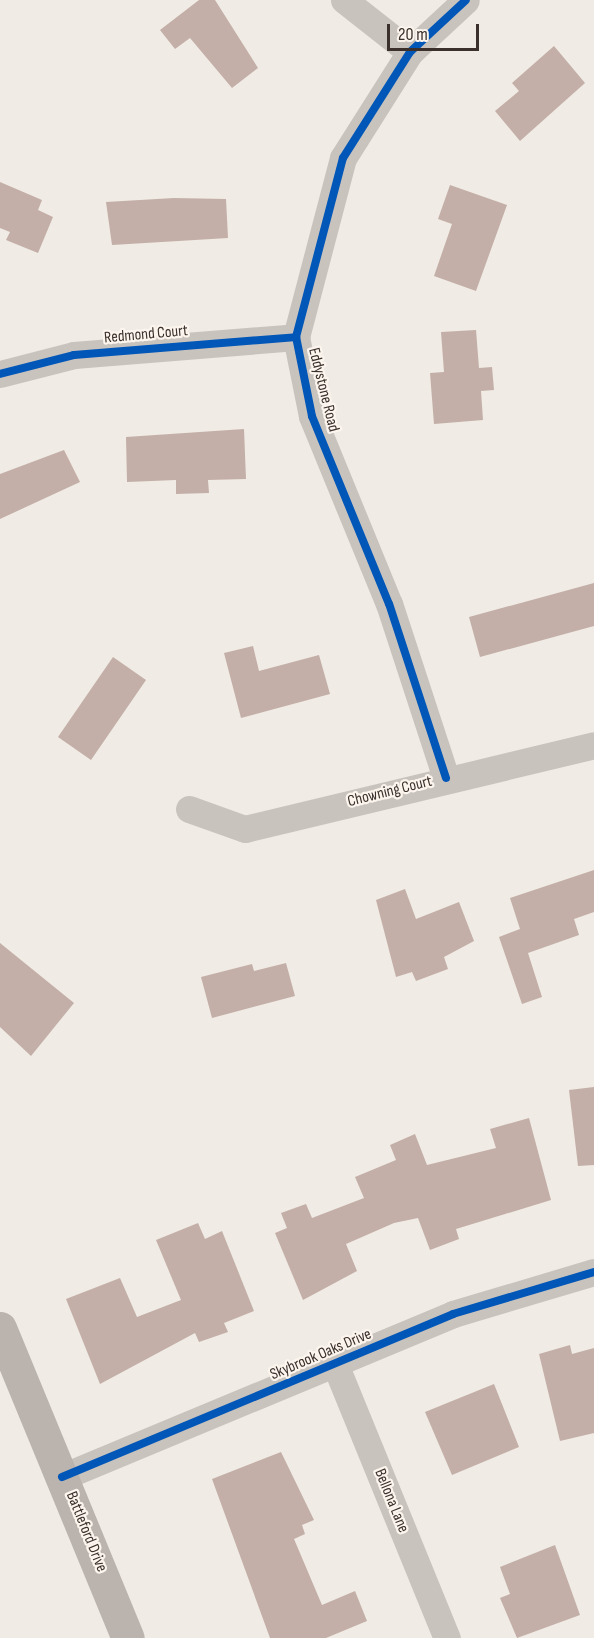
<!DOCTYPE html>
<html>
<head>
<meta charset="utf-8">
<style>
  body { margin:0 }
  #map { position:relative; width:594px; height:1638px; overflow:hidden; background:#f0ebe5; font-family:"Sofia Sans Condensed",sans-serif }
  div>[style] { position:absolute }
  .building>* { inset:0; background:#c3afa7 }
  .street>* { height:27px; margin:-13.5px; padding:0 13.5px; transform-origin:13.5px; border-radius:13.5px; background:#c9c3be }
  .secondary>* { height:33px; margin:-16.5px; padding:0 16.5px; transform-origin:16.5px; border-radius:16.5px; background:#bab3ae }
  .cycleway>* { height:8px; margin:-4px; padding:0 4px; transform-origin:4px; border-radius:4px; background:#0057b8 }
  span { translate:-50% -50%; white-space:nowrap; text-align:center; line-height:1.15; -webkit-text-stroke:4.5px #fbf5ee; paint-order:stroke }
  .street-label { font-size:16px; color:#3b302b }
  .scale { position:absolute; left:387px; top:24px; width:92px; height:27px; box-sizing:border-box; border:3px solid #3b302b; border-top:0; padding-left:8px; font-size:18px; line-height:21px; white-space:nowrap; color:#3b302b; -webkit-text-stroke:4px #fbf5ee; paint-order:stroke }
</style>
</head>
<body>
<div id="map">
  <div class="building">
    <div style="clip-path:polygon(199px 0,215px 0,258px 68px,232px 88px,190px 38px,175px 49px,160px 30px)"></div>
    <div style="clip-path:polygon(554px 46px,585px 83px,520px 141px,495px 111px,519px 91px,512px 83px)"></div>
    <div style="clip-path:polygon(0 182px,42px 200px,38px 210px,53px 217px,38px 253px,6px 240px,10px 232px,0 228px)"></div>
    <div style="clip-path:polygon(450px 185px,507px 205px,476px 291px,434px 276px,452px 224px,438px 219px)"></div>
    <div style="clip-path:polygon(174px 198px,226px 199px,228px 238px,112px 245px,106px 202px)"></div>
    <div style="clip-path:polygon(476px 330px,479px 368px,492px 367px,494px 390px,481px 391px,483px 420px,434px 424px,430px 373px,444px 372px,441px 332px)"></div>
    <div style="clip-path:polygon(244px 429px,246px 479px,208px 480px,209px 493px,176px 494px,176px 480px,127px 482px,126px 437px)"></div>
    <div style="clip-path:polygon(64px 450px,80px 482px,0 519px,0 474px)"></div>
    <div style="clip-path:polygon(594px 583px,594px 626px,480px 657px,469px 617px)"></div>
    <div style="clip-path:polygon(253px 646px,259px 671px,319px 655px,330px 694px,241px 718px,224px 653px)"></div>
    <div style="clip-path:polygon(113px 657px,146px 680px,91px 760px,58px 737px)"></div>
    <div style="clip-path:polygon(594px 870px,594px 912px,574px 919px,579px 935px,528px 953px,542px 997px,522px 1004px,499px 937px,520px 929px,510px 898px)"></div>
    <div style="clip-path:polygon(405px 889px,416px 919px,459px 902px,474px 941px,444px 957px,448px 969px,416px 981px,412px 972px,396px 977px,376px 900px)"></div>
    <div style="clip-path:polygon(0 943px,74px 1003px,31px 1056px,0 1027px)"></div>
    <div style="clip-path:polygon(286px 963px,295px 996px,212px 1018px,201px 977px,252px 964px,254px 971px)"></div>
    <div style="clip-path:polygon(594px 1087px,594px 1165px,578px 1166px,569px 1090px)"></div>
    <div style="clip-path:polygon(529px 1118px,551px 1200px,456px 1229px,459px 1239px,430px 1250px,418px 1218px,394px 1223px,346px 1244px,357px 1271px,303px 1300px,275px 1233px,287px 1228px,281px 1213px,306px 1204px,312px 1218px,364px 1198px,355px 1177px,396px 1160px,390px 1145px,415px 1134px,427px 1165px,496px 1148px,490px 1129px)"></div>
    <div style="clip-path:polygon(198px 1223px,205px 1239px,222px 1231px,254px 1311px,224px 1323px,228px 1332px,199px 1342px,195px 1333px,100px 1384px,66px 1299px,120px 1278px,137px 1317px,181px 1300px,156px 1240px)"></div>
    <div style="clip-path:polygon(570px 1345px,572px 1354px,594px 1348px,594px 1433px,560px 1441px,539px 1354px)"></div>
    <div style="clip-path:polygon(494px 1384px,519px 1447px,452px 1475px,425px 1412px)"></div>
    <div style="clip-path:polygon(281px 1452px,314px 1520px,302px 1525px,305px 1534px,294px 1539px,322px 1605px,355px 1591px,367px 1621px,326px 1638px,270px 1638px,212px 1479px)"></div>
    <div style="clip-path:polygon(555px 1545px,580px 1615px,517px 1638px,500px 1598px,510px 1594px,500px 1567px)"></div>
  </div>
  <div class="street">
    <div style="left:344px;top:0;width:84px;rotate:38.2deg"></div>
    <div style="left:0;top:374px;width:76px;rotate:-14.4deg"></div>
    <div style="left:74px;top:355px;width:223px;rotate:-4.6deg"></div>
    <div style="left:446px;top:778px;width:183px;rotate:-108.1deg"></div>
    <div style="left:389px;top:604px;width:203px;rotate:-112.3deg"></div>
    <div style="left:312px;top:416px;width:81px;rotate:-101.4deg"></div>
    <div style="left:296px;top:337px;width:185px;rotate:-75.3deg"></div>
    <div style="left:343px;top:158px;width:125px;rotate:-57.7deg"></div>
    <div style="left:410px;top:52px;width:76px;rotate:-42.9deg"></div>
    <div style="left:189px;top:809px;width:59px;rotate:19.7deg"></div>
    <div style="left:245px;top:829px;width:359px;rotate:-13.5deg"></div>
    <div style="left:335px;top:1364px;width:296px;rotate:67.8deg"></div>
    <div style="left:62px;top:1477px;width:424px;rotate:-22.6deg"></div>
    <div style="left:453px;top:1314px;width:147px;rotate:-16.6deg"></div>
  </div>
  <div class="secondary">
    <div style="left:0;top:1328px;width:335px;rotate:67.6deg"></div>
  </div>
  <div class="cycleway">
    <div style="left:0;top:374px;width:76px;rotate:-14.4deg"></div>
    <div style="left:74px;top:355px;width:223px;rotate:-4.6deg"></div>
    <div style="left:446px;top:778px;width:183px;rotate:-108.1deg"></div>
    <div style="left:389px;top:604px;width:203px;rotate:-112.3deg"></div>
    <div style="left:312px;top:416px;width:81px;rotate:-101.4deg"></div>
    <div style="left:296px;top:337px;width:185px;rotate:-75.3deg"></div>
    <div style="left:343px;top:158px;width:125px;rotate:-57.7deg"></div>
    <div style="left:410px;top:52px;width:76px;rotate:-42.9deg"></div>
    <div style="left:62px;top:1477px;width:424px;rotate:-22.6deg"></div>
    <div style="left:453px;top:1314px;width:147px;rotate:-16.6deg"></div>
  </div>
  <div class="street-label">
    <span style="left:146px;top:335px;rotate:-5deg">Redmond Court</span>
    <span style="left:323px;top:390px;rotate:76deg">Eddystone Road</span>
    <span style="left:390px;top:792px;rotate:-14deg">Chowning Court</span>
    <span style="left:321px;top:1355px;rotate:-23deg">Skybrook Oaks Drive</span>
    <span style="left:391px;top:1501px;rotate:68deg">Bellona Lane</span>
    <span style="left:86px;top:1532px;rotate:68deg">Battleford Drive</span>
  </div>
  <div class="scale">20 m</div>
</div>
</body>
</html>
